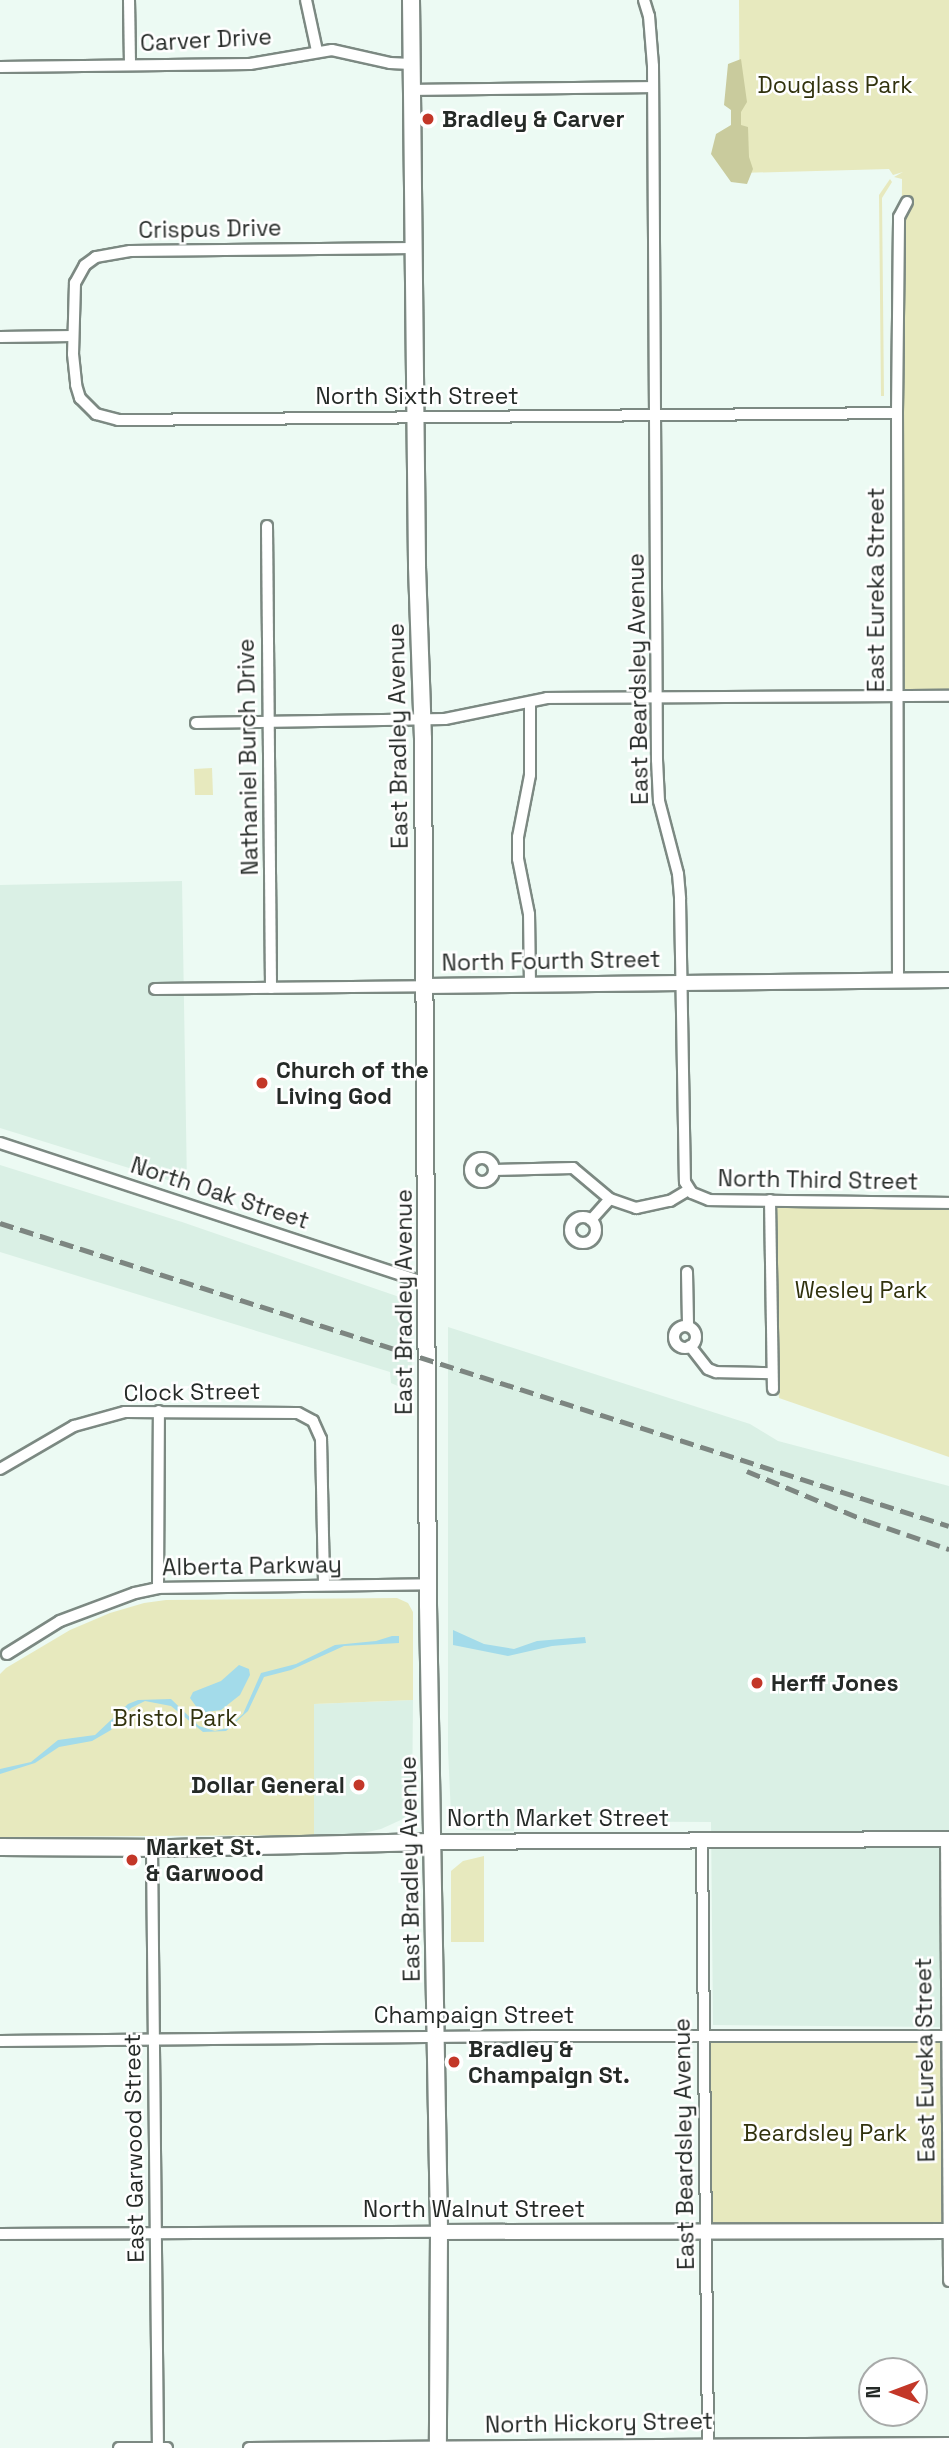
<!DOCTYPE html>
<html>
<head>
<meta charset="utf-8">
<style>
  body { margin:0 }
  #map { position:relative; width:949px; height:2448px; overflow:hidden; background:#ecfaf3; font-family:"Space Grotesk",sans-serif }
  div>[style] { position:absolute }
  .built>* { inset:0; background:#daf0e5 }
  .green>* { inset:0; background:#e7e9be }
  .forest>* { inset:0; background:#c9cb9d }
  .water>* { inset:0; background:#a3dbea }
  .roads { filter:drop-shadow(2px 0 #7c8982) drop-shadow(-2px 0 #7c8982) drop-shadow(0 2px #7c8982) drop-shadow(0 -2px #7c8982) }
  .minor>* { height:10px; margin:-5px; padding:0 5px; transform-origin:5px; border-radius:5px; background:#fff }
  .minor>.ring { margin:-5px; padding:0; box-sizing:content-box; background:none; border:10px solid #fff; border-radius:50% }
  .tertiary>* { height:14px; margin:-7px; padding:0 7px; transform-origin:7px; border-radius:7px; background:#fff }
  .secondary>* { height:16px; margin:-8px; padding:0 8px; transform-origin:8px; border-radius:8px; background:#fff }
  .rail>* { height:4.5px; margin-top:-2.25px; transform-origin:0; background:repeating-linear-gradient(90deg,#7d8681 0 14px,transparent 0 21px) }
  .dots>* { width:19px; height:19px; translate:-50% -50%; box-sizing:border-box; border:4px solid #fff; border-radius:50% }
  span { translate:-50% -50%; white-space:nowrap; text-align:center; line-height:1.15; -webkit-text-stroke:5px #fff; paint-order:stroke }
  .street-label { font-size:23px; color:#252a27 }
  .park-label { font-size:23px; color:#31320d }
  .poi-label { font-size:23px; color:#252a27; font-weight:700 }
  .left { translate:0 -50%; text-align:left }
  .right { translate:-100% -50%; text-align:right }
  .north { position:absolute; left:858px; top:2357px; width:70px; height:70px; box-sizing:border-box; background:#fff; border:2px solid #a8aaa9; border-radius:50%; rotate:270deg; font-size:19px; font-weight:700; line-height:28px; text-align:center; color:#252a27 }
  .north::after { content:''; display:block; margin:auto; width:24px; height:32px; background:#c33728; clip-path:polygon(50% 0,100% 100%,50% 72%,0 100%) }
</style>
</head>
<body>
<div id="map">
  <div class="built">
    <div style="clip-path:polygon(182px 881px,187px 1186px,0 1128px,0 885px)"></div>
    <div style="clip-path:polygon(0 1165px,182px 1222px,411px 1301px,412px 1386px,404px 1383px,400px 1387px,391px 1383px,390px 1372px,0 1252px)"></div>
    <div style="clip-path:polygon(448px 1327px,750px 1424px,778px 1441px,949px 1486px,949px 2027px,713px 2025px,711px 1822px,514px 1821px,514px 1831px,467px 1830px,451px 1815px,448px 1750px)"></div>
    <div style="clip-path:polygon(413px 1700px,412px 1809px,403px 1819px,381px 1829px,359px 1834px,314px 1835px,314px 1704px)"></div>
  </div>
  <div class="green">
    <div style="clip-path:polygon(739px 0,949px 0,949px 692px,899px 693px,902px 179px,894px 177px,903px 172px,893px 175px,889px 169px,740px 173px)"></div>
    <div style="clip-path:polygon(890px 179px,892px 182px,882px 198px,884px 396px,881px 396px,879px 195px)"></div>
    <div style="clip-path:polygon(212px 768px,213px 795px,195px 795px,194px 769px)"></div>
    <div style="clip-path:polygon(770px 1200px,949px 1204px,949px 1457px,779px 1398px)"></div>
    <div style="clip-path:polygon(397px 1598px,408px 1603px,413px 1612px,413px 1700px,314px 1704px,314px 1835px,0 1837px,0 1674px,6px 1668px,70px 1630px,110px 1613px,144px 1603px,166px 1600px)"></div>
    <div style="clip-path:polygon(484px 1856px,484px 1942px,451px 1942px,451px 1871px,463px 1861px)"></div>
    <div style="clip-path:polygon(706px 2040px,941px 2040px,944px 2227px,709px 2227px)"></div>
  </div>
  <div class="forest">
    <div style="clip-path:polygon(741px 59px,747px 102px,741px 112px,741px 125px,748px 127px,749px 157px,753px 169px,747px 184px,731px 182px,711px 154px,716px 134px,731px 125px,731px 110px,724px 105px,728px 64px)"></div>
  </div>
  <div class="water">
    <div style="clip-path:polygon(453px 1630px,484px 1644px,514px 1649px,537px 1641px,585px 1637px,586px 1643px,552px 1646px,508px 1656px,453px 1645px)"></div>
    <div style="clip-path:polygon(392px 1636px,399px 1636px,399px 1643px,344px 1646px,291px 1670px,264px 1677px,248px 1711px,226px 1731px,203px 1732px,171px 1706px,145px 1701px,131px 1708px,111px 1730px,92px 1741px,59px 1747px,35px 1763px,0 1774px,0 1769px,31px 1762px,58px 1740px,95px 1735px,128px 1704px,138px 1700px,171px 1699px,199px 1726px,215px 1731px,227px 1728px,243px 1714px,261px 1673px,296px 1664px,335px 1645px,376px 1641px)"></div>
    <div style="clip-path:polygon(239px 1665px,249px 1669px,250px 1675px,240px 1695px,221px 1710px,206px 1712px,198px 1709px,190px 1698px,193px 1692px,221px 1681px)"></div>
  </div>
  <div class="roads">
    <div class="minor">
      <div style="left:129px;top:0;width:65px;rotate:89.1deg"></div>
      <div style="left:306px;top:0;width:52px;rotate:77.8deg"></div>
      <div style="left:644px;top:0;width:17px;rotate:73deg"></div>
      <div style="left:649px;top:16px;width:50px;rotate:85.4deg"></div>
      <div style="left:653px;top:66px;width:694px;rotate:89.67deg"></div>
      <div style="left:657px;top:760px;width:41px;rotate:87.2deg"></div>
      <div style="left:659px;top:801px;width:75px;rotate:75.4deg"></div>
      <div style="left:678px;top:874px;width:25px;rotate:85deg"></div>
      <div style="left:680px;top:899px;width:283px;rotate:89deg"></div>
      <div style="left:685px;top:1182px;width:13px;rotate:58deg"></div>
      <div style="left:692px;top:1193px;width:18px;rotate:22deg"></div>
      <div style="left:709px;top:1200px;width:240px;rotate:0.7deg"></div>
      <div style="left:0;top:67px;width:250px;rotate:-0.7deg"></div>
      <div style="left:250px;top:64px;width:83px;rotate:-9.7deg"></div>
      <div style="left:332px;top:50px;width:59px;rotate:12.6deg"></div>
      <div style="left:390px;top:63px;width:21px;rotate:3deg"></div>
      <div style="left:412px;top:90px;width:240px;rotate:-0.7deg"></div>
      <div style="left:414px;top:248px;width:284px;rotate:179.4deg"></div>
      <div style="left:130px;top:251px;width:35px;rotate:170deg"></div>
      <div style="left:96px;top:257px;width:14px;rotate:144deg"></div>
      <div style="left:85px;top:265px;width:21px;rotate:119deg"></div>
      <div style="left:75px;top:283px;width:71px;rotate:91.6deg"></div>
      <div style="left:73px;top:354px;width:31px;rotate:84deg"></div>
      <div style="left:76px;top:385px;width:14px;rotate:73deg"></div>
      <div style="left:80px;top:398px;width:23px;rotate:45deg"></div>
      <div style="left:96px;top:414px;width:23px;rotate:15deg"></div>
      <div style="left:118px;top:420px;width:779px;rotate:-0.51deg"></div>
      <div style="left:0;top:337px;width:73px;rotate:-0.8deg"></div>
      <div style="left:267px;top:526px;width:462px;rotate:89.5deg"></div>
      <div style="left:196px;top:723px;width:249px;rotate:-0.9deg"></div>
      <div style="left:445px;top:719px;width:104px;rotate:-11.6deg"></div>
      <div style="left:547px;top:698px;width:402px;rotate:-0.3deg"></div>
      <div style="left:898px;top:980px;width:567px;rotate:-90.1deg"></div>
      <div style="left:897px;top:413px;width:196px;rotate:-89.4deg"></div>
      <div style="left:899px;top:217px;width:17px;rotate:-62deg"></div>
      <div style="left:530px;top:984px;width:70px;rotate:-90.8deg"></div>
      <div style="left:529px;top:914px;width:56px;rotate:-101.3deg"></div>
      <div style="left:518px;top:859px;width:22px;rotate:-90deg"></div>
      <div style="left:518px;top:837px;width:63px;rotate:-79deg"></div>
      <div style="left:530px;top:775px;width:73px;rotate:-90deg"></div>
      <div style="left:155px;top:989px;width:270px;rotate:-0.6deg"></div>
      <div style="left:0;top:1143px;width:449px;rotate:18.2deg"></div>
      <div class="ring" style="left:470px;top:1158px;width:14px;height:14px"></div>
      <div style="left:494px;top:1170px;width:79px;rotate:-1.5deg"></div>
      <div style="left:573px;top:1168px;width:48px;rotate:40deg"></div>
      <div style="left:610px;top:1199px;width:28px;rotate:19deg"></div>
      <div style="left:636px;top:1208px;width:35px;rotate:-12deg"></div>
      <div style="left:670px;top:1201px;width:21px;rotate:-31deg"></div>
      <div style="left:770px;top:1200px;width:189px;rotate:89.1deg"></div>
      <div class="ring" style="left:570px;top:1217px;width:16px;height:16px"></div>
      <div style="left:591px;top:1220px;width:28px;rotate:-48deg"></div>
      <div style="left:687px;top:1272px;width:54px;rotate:88.9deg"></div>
      <div class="ring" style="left:674px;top:1326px;width:12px;height:12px"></div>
      <div style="left:690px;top:1346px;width:29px;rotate:52deg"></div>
      <div style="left:708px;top:1369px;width:9px;rotate:21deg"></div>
      <div style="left:716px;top:1372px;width:54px;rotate:1.1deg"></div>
      <div style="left:0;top:1469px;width:86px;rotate:-30.2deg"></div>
      <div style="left:74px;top:1426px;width:53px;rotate:-15.4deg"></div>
      <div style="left:125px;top:1412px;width:173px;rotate:0.3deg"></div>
      <div style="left:298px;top:1413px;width:17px;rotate:28deg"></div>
      <div style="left:313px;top:1421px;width:20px;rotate:66deg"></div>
      <div style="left:321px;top:1439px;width:146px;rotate:88.8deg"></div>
      <div style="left:158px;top:1588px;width:177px;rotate:-89.7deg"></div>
      <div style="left:7px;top:1654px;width:62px;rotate:-31.9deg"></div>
      <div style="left:60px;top:1621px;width:80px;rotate:-20.5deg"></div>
      <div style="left:135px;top:1593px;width:24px;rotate:-12deg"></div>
      <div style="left:158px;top:1588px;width:270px;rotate:-0.8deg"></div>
      <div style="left:946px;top:1839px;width:442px;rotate:89.6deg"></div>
      <div style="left:702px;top:1840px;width:608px;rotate:89.43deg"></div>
      <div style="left:152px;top:1848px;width:600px;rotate:89.43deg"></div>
      <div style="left:0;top:2041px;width:535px;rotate:-0.54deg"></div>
      <div style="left:535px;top:2036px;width:414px"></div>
      <div style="left:0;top:2234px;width:439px;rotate:-0.3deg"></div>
      <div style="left:119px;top:2448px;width:48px"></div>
      <div style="left:249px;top:2448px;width:700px;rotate:-0.41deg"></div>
    </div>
    <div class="tertiary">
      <div style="left:425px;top:986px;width:524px;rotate:-0.66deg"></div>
      <div style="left:431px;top:1842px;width:518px;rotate:-0.33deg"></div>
      <div style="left:439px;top:2232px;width:510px;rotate:-0.11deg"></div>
    </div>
    <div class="secondary">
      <div style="left:411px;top:0;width:567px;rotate:89.39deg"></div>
      <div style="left:417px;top:567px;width:172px;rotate:88deg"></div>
      <div style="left:423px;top:739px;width:866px;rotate:89.67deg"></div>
      <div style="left:428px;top:1605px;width:627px;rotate:88.99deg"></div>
      <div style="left:439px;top:2232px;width:216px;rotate:90.3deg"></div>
      <div style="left:0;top:1847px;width:171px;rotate:0.3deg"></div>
      <div style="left:171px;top:1848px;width:260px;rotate:-1.3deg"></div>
    </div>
  </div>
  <div class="rail">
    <div style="left:0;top:1223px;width:996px;rotate:17.71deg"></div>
    <div style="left:747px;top:1471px;width:130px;rotate:22.6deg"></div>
    <div style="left:867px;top:1521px;width:87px;rotate:18.9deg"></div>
  </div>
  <div class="dots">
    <div style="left:428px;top:119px;background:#c33728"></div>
    <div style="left:262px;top:1083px;background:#c33728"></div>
    <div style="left:757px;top:1683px;background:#c33728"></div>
    <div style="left:359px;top:1785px;background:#c33728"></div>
    <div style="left:132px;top:1860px;background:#c33728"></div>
    <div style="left:454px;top:2062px;background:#c33728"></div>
  </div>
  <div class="street-label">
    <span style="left:206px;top:40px;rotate:-3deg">Carver Drive</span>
    <span style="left:210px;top:229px;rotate:-1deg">Crispus Drive</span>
    <span style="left:417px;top:396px">North Sixth Street</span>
    <span style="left:876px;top:590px;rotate:-90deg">East Eureka Street</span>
    <span style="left:638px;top:679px;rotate:-91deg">East Beardsley Avenue</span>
    <span style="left:398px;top:736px;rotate:-91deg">East Bradley Avenue</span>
    <span style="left:248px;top:757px;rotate:-91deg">Nathaniel Burch Drive</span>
    <span style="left:551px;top:961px;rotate:-1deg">North Fourth Street</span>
    <span style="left:818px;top:1180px;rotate:1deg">North Third Street</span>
    <span style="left:220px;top:1193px;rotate:18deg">North Oak Street</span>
    <span style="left:404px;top:1302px;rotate:-90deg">East Bradley Avenue</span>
    <span style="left:192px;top:1392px;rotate:-1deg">Clock Street</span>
    <span style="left:252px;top:1566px;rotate:-1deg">Alberta Parkway</span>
    <span style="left:558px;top:1818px">North Market Street</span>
    <span style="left:410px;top:1869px;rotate:-91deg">East Bradley Avenue</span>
    <span style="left:474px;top:2015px">Champaign Street</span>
    <span style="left:925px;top:2060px;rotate:-91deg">East Eureka Street</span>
    <span style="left:684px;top:2144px;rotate:-91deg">East Beardsley Avenue</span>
    <span style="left:134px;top:2148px;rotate:-91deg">East Garwood Street</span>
    <span style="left:474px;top:2209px">North Walnut Street</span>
    <span style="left:599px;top:2423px;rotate:-1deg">North Hickory Street</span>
  </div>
  <div class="park-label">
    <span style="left:835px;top:85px">Douglass Park</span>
    <span style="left:861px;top:1290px">Wesley Park</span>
    <span style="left:175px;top:1718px">Bristol Park</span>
    <span style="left:825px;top:2133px">Beardsley Park</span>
  </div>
  <div class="poi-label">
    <span class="left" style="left:442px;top:119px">Bradley &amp; Carver</span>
    <span class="left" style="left:276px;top:1083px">Church of the<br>Living God</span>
    <span class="left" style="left:771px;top:1683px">Herff Jones</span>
    <span class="right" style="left:345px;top:1785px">Dollar General</span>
    <span class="left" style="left:146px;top:1860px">Market St.<br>&amp; Garwood</span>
    <span class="left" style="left:468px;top:2062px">Bradley &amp;<br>Champaign St.</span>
  </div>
  <div class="north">N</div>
</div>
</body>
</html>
